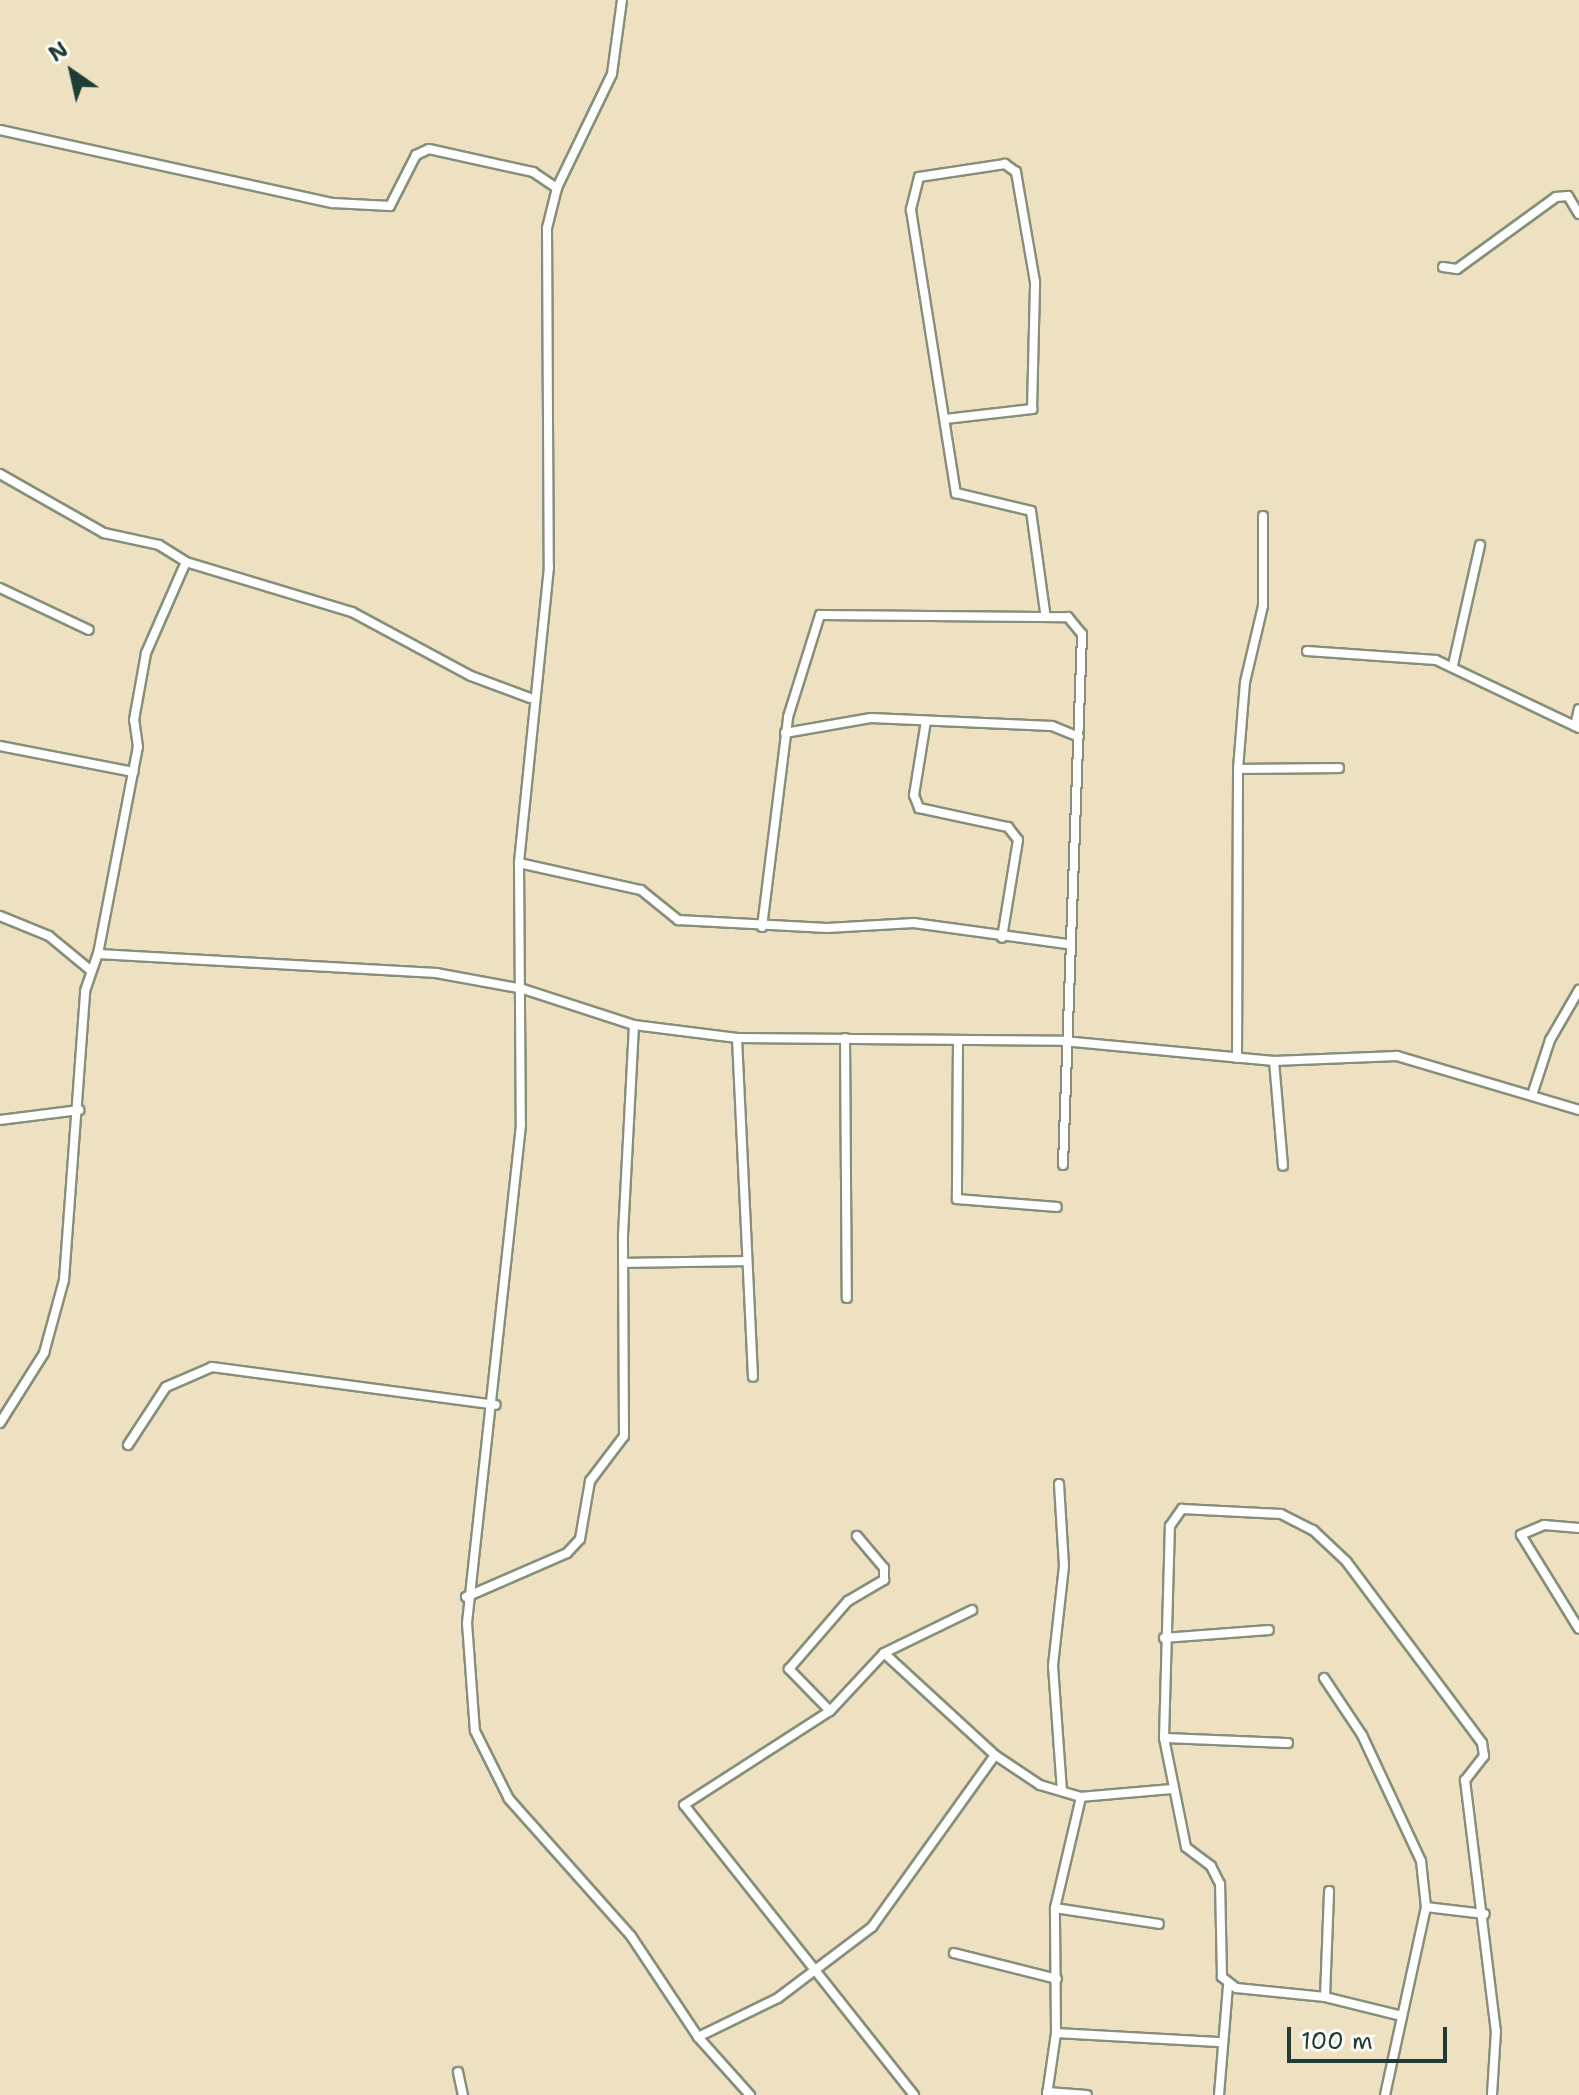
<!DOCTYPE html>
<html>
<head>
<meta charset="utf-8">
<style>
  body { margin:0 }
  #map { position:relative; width:1579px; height:2095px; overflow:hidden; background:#eee1c1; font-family:"Shantell Sans",sans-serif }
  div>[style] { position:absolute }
  .roads { filter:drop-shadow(2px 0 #868f7a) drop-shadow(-2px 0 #868f7a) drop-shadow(0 2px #868f7a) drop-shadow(0 -2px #868f7a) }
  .minor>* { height:8px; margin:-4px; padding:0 4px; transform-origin:4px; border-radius:4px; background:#fff }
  span { translate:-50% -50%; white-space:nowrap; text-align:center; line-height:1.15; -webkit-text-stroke:6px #fdfcf7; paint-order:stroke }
  .north { position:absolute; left:32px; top:32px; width:80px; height:80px; -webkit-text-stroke:6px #fdfcf7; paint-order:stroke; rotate:326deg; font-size:22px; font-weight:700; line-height:32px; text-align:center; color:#1f3d34 }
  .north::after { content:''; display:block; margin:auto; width:28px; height:36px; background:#1f3d34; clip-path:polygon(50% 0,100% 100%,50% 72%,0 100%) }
  .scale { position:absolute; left:1287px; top:2027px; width:160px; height:36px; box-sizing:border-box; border:4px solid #1f3d34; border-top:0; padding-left:10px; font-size:24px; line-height:28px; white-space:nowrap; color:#1f3d34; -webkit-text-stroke:6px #fdfcf7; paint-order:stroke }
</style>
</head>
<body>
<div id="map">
  <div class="roads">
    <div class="minor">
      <div style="left:622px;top:0;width:75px;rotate:97.7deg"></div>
      <div style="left:612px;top:74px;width:127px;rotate:115.8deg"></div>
      <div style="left:557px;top:188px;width:41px;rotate:104deg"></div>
      <div style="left:547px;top:228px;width:339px;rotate:89.7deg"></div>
      <div style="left:549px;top:567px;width:298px;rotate:95.8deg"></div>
      <div style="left:519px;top:863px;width:262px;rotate:89.6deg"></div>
      <div style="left:521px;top:1125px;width:501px;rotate:96.19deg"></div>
      <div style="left:467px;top:1623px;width:108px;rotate:85.8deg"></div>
      <div style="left:475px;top:1731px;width:76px;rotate:63.4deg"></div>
      <div style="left:509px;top:1799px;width:183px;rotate:48.3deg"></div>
      <div style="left:631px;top:1936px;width:121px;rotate:56.4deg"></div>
      <div style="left:698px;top:2037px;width:78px;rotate:48.1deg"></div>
      <div style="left:0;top:130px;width:341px;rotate:12.4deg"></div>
      <div style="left:333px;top:203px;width:57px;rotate:3deg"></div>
      <div style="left:390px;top:206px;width:57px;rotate:-63deg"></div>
      <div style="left:416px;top:155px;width:14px;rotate:-25deg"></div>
      <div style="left:429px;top:149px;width:107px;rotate:12.5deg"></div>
      <div style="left:533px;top:172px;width:29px;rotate:34deg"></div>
      <div style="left:1443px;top:267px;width:14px;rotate:8deg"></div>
      <div style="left:1457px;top:269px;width:122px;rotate:-36deg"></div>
      <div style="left:1556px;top:197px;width:12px;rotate:-5deg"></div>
      <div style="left:1568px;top:196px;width:21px;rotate:59deg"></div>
      <div style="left:945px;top:419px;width:88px;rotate:-6.6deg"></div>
      <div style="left:1032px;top:409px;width:127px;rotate:-88.6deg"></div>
      <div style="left:1035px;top:282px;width:112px;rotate:-99.8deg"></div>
      <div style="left:1016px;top:172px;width:14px;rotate:-144deg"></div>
      <div style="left:1005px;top:164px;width:87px;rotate:171.4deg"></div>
      <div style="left:919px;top:177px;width:34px;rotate:104deg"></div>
      <div style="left:911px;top:210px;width:287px;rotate:81deg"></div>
      <div style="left:956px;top:493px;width:77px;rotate:13.5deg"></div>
      <div style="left:1031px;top:511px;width:102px;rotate:82.1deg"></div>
      <div style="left:0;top:474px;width:120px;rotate:29.6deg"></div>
      <div style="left:104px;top:533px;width:56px;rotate:12.3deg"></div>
      <div style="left:159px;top:545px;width:32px;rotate:32deg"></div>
      <div style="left:186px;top:562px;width:173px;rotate:16.8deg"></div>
      <div style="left:352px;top:612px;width:135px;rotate:28.3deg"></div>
      <div style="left:471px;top:676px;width:63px;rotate:20.4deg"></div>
      <div style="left:0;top:588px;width:98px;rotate:25.3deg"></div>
      <div style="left:1307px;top:651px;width:129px;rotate:4deg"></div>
      <div style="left:1436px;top:660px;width:158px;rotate:25.4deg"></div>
      <div style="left:1453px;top:665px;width:123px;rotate:-77.3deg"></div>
      <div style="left:926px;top:721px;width:75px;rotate:99.2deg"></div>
      <div style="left:914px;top:795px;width:14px;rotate:69deg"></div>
      <div style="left:919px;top:808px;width:91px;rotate:12.1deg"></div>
      <div style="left:1008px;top:827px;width:16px;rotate:52deg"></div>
      <div style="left:1018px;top:840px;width:99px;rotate:99.3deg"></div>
      <div style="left:1575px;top:726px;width:17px;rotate:-77deg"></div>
      <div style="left:785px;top:733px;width:87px;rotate:-9.9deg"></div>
      <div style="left:871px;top:718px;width:181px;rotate:2.5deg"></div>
      <div style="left:1052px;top:726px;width:29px;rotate:22deg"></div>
      <div style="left:0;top:746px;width:136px;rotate:11deg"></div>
      <div style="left:1238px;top:769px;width:101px;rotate:-0.6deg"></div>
      <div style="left:519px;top:863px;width:125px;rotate:12.5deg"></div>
      <div style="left:641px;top:890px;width:48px;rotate:39deg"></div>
      <div style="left:678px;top:920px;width:149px;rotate:3.1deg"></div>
      <div style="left:827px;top:928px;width:87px;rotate:-3.3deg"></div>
      <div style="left:914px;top:923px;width:154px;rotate:7.8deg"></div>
      <div style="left:0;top:916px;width:53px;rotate:22.2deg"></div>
      <div style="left:49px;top:936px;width:52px;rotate:39.5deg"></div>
      <div style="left:762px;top:927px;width:212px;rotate:-82.9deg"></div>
      <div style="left:788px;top:717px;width:107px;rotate:-72.6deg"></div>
      <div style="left:820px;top:615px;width:248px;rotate:0.5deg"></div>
      <div style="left:1068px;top:617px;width:22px;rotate:51deg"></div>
      <div style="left:1082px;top:634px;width:531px;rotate:92.05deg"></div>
      <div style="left:98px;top:954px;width:211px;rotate:-79.1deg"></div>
      <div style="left:138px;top:747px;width:27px;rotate:-98deg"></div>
      <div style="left:134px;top:720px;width:68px;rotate:-79.8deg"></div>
      <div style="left:146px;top:653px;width:99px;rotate:-66.3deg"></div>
      <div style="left:737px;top:1038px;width:339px;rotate:87.3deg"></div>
      <div style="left:845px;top:1038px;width:260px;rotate:89.6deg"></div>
      <div style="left:958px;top:1041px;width:158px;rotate:90.4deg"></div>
      <div style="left:957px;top:1199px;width:100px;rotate:4.6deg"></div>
      <div style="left:1237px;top:1058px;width:289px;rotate:-89.8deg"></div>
      <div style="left:1238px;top:769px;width:87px;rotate:-85.4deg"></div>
      <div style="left:1245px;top:682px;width:78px;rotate:-76.7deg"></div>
      <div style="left:1263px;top:606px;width:90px;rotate:-90deg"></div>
      <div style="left:1274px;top:1061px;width:105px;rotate:85.1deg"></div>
      <div style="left:1533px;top:1092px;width:55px;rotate:-71.9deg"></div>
      <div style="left:1550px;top:1040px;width:58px;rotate:-59.9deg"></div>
      <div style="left:0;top:1120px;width:80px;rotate:-7.2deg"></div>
      <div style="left:623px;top:1263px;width:124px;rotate:-0.9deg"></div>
      <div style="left:0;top:1423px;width:83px;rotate:-57.8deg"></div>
      <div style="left:44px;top:1353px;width:76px;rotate:-74.7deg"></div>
      <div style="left:64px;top:1280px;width:290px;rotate:-85.8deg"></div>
      <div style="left:85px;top:991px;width:39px;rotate:-71deg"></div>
      <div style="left:98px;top:954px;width:339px;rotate:3.2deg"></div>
      <div style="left:436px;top:973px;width:88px;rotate:10.4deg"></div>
      <div style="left:523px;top:989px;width:117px;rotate:18deg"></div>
      <div style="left:634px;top:1025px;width:104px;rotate:7.2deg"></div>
      <div style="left:737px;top:1038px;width:326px;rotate:0.5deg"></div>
      <div style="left:1063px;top:1041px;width:212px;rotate:5.4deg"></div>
      <div style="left:1274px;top:1061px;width:123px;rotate:-2.3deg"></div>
      <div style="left:1397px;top:1056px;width:190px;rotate:16.5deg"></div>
      <div style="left:128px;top:1445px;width:69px;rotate:-56.8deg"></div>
      <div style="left:166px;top:1387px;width:50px;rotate:-23.5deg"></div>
      <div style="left:212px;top:1367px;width:286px;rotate:7.6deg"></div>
      <div style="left:1059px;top:1484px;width:82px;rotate:86.5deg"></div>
      <div style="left:1064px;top:1566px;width:101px;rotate:96.3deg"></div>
      <div style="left:1053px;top:1666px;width:125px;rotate:85.9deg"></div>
      <div style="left:1579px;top:1528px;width:35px;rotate:-175deg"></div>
      <div style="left:1544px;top:1525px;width:25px;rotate:157deg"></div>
      <div style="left:1521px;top:1535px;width:110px;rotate:58.3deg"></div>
      <div style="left:466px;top:1597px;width:110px;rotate:-23.5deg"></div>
      <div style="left:567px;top:1553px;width:19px;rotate:-47deg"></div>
      <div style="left:580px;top:1539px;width:59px;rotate:-80.2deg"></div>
      <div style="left:590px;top:1481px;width:56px;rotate:-52.9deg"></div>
      <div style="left:624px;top:1436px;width:201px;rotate:-90.3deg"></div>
      <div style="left:623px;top:1235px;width:210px;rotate:-87deg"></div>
      <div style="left:1164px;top:1638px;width:105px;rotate:-4.4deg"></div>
      <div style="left:884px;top:1653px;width:151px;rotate:42.6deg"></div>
      <div style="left:995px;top:1755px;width:54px;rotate:33.7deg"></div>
      <div style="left:1040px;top:1785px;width:43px;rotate:16.3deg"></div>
      <div style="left:1081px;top:1797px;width:90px;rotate:-5.1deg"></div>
      <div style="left:1324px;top:1678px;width:69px;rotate:56.3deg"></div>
      <div style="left:1362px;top:1735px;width:139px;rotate:64.9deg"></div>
      <div style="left:1421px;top:1861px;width:46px;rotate:83.8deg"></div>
      <div style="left:1426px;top:1907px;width:192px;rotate:102.3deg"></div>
      <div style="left:830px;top:1711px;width:59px;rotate:-134.3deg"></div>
      <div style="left:789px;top:1669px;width:90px;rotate:-49.1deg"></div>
      <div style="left:848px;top:1601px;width:42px;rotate:-30.3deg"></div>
      <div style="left:884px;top:1580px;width:12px;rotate:-90deg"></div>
      <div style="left:884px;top:1568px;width:42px;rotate:-130.2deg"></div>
      <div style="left:1164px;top:1738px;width:124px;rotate:2.3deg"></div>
      <div style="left:1426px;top:1907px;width:59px;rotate:6.8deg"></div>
      <div style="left:1055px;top:1908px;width:105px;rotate:8.7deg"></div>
      <div style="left:954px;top:1953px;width:106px;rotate:14.2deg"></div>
      <div style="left:1325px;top:1997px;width:106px;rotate:-87.8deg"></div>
      <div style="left:1402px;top:2016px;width:79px;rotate:-166.1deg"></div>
      <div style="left:1325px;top:1997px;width:89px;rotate:-174.2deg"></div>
      <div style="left:1236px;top:1988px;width:18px;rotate:-142deg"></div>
      <div style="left:1222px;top:1977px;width:93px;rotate:-91.2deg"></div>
      <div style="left:1220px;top:1884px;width:20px;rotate:-117deg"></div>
      <div style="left:1211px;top:1866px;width:31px;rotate:-143deg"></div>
      <div style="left:1186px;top:1847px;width:111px;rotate:-101.4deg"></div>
      <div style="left:1164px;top:1738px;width:212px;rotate:-88.4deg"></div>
      <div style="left:1170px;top:1526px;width:21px;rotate:-55deg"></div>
      <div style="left:1182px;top:1509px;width:99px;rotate:2.9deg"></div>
      <div style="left:1281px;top:1514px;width:36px;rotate:27deg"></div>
      <div style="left:1313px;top:1530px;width:45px;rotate:43.2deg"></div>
      <div style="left:1346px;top:1561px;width:227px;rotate:53.2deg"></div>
      <div style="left:1482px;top:1743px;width:13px;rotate:81deg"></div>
      <div style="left:1484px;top:1756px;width:31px;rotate:128deg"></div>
      <div style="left:1465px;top:1780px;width:253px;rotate:83deg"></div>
      <div style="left:1496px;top:2031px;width:64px;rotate:93.6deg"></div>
      <div style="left:1056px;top:2033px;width:162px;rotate:3.2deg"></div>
      <div style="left:698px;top:2037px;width:89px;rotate:-26deg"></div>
      <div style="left:778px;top:1998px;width:118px;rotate:-37.1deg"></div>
      <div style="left:872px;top:1927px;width:211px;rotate:-54.4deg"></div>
      <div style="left:458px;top:2072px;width:24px;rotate:78deg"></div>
      <div style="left:1047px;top:2092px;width:40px;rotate:4.3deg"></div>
      <div style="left:914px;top:2095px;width:370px;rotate:-128.4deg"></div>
      <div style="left:684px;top:1805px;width:174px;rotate:-32.8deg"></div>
      <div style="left:830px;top:1711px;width:79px;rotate:-47deg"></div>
      <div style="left:884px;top:1653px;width:98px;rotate:-26deg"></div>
      <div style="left:1047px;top:2095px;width:63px;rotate:-81.7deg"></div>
      <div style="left:1056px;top:2033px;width:125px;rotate:-90.5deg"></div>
      <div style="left:1055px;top:1908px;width:114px;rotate:-76.8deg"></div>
      <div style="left:1219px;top:2095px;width:109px;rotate:-85.3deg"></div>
    </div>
  </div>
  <div class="north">N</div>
  <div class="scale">100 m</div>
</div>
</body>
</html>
